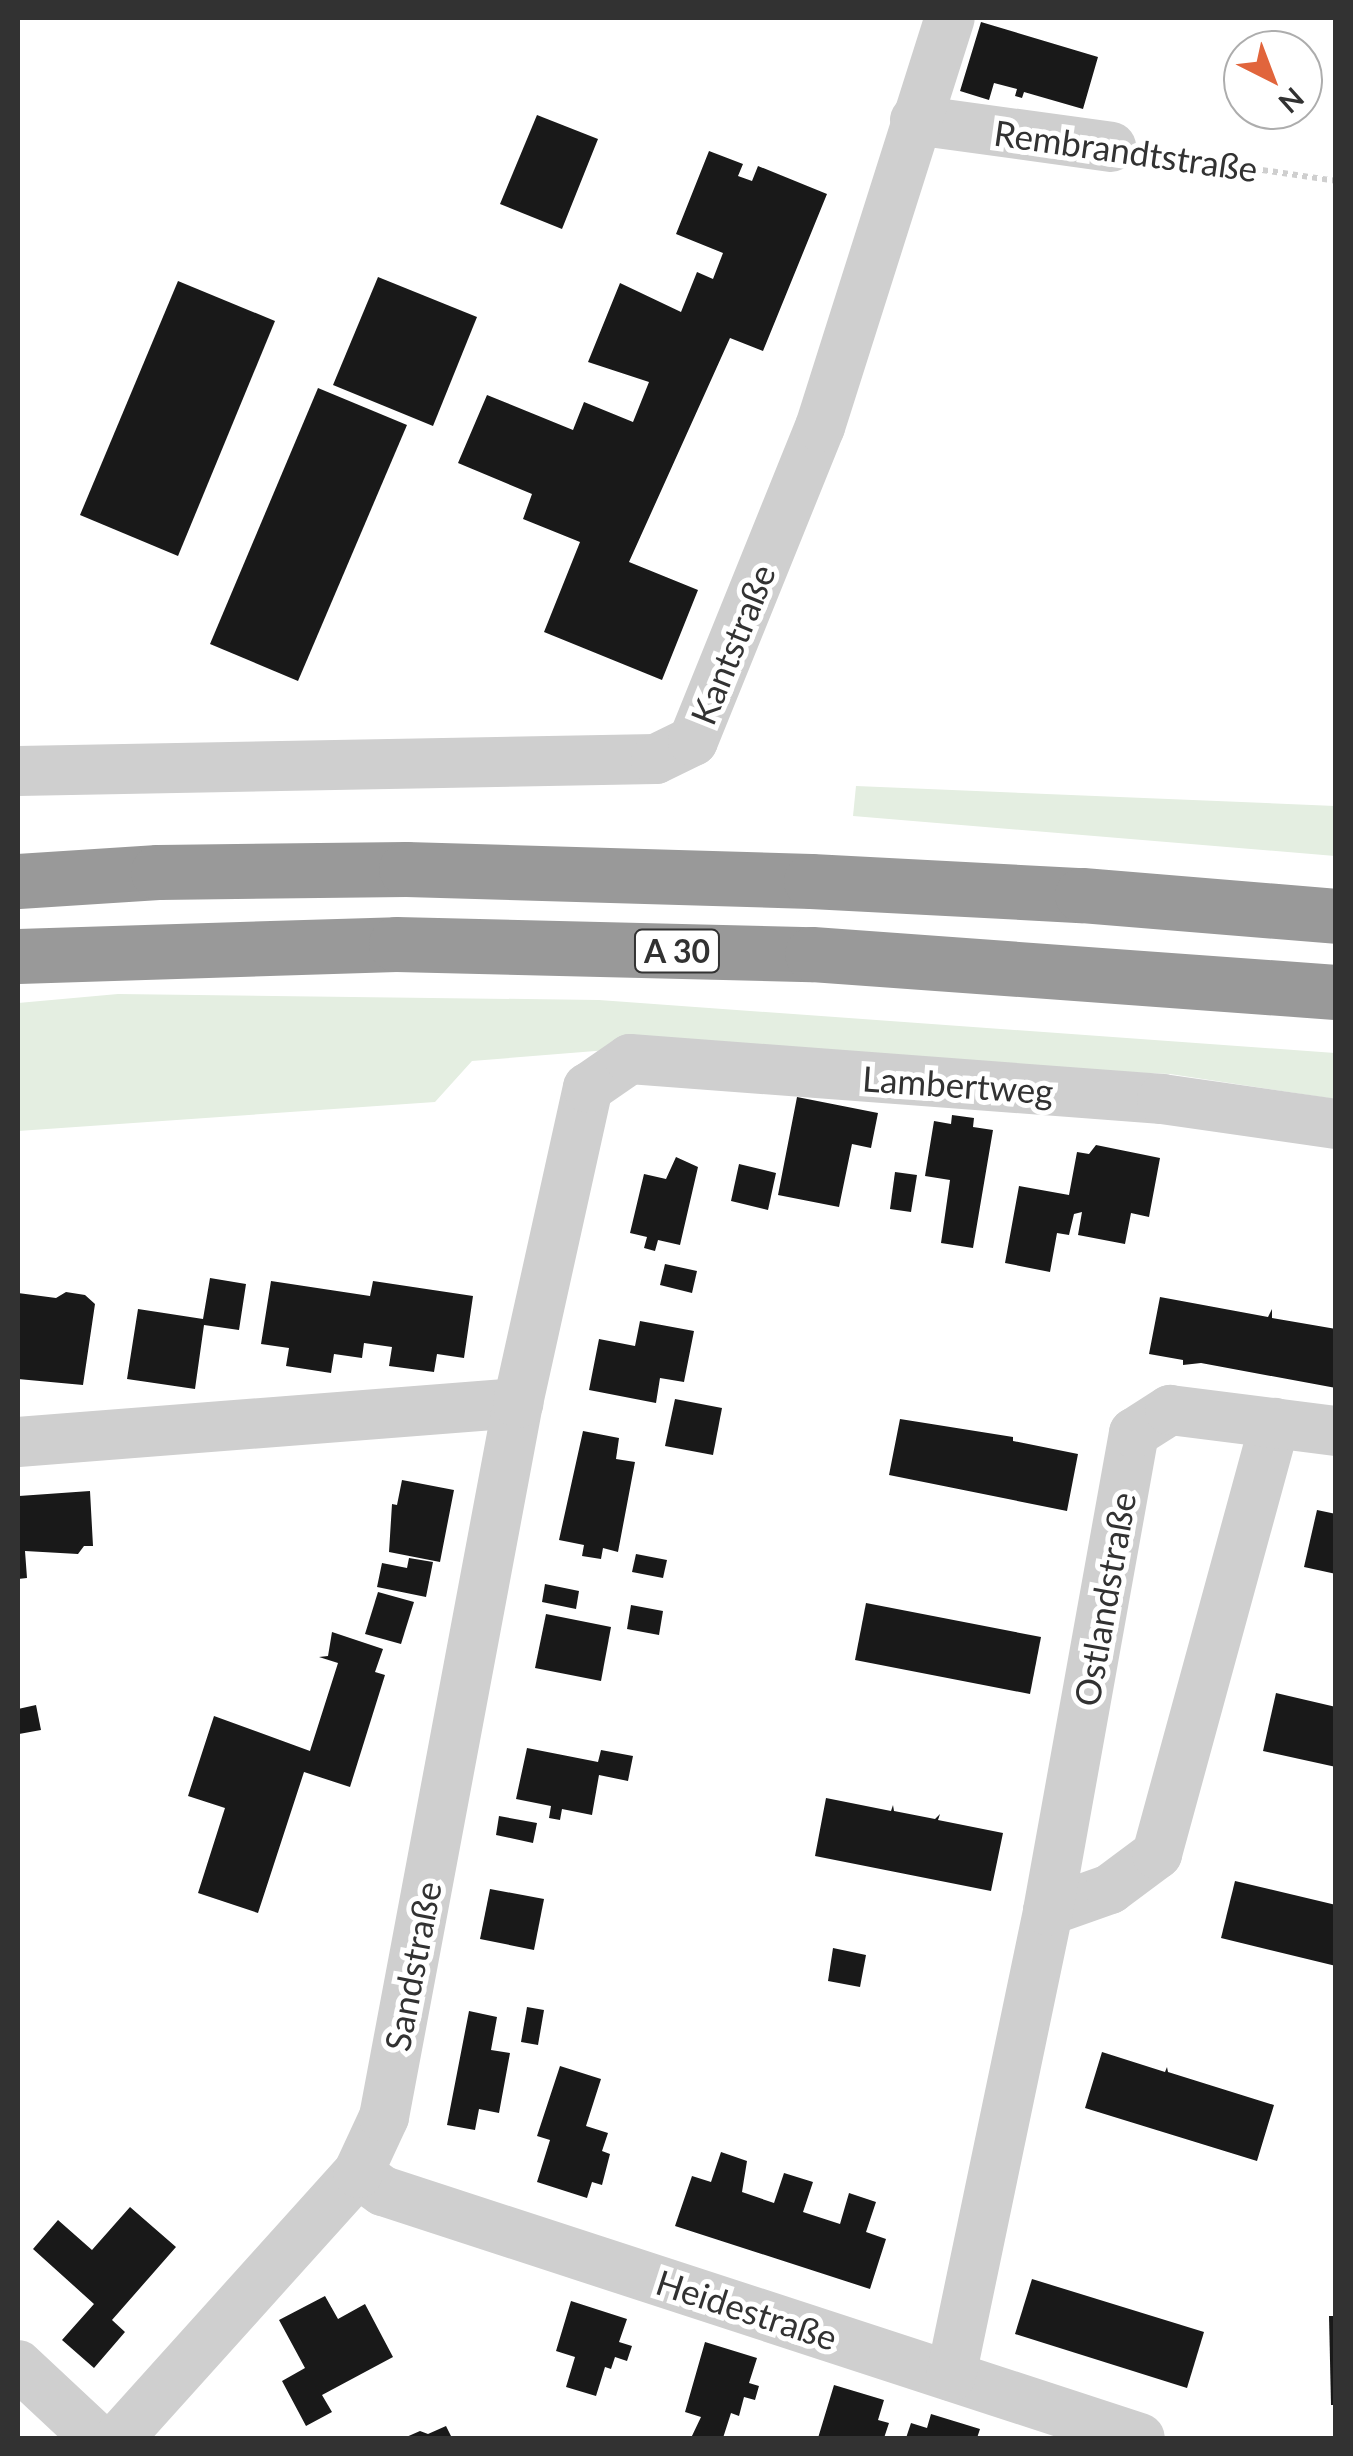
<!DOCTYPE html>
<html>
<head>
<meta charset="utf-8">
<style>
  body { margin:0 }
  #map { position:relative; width:1353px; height:2456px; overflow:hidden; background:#fff; font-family:Lato,sans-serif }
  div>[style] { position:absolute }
  .green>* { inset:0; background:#e4eee1 }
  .building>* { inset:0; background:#191919 }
  .path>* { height:6px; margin-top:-3px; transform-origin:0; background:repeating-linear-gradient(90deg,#cfcfcf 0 5px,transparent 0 10px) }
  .minor>* { height:50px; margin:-25px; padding:0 25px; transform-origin:25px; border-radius:25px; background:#cfcfcf }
  .highway>* { height:55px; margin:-27.5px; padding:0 27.5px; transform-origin:27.5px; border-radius:27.5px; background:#999 }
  span { translate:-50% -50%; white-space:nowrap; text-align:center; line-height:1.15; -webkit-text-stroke:10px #fff; paint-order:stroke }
  .shield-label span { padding:2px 8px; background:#fff; border:2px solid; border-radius:8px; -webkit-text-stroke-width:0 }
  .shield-label { font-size:32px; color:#323232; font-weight:700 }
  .street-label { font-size:35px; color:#323232 }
  .frame { position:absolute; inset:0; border:20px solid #323232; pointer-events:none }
  .north { position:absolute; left:1223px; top:30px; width:100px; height:100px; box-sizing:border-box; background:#fff; border:2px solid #adadad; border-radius:50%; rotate:138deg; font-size:28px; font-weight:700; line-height:40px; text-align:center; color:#323232 }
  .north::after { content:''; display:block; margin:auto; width:35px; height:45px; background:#e1653c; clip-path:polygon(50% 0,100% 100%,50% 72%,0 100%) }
</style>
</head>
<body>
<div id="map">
  <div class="green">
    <div style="clip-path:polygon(856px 786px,1335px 806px,1335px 856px,853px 816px)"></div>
    <div style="clip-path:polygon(118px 994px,599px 1000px,1335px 1053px,1335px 1099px,1170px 1074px,608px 1050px,472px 1061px,435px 1102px,18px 1131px,18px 1003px)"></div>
  </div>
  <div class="building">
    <div style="clip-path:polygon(981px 22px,1098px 57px,1083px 109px,1024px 92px,1022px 98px,1015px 96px,1017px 89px,994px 83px,989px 100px,960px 91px)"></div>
    <div style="clip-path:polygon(537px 115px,598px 139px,562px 229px,500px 204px)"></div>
    <div style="clip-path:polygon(709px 151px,743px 164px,738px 176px,752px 181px,758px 166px,827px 194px,763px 351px,730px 338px,629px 562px,698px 590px,662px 680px,544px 632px,580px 542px,523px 519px,532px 494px,458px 463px,487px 395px,573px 430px,584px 402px,633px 422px,649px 382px,588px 362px,620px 283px,681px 312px,697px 272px,713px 279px,723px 253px,676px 234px)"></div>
    <div style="clip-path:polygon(378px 277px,477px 317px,433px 426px,333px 385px)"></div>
    <div style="clip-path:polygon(178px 281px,275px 321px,178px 556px,80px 515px)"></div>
    <div style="clip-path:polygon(318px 388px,407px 425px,298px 681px,210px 644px)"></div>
    <div style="clip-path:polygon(797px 1097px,878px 1113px,871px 1148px,852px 1144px,839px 1207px,778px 1195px)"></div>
    <div style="clip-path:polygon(952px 1115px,974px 1118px,973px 1127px,993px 1130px,973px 1248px,941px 1243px,950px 1180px,925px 1176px,934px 1121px,951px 1124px)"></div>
    <div style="clip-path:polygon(1096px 1145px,1160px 1158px,1149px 1217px,1131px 1213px,1125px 1244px,1078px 1235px,1082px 1212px,1074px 1214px,1069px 1235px,1057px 1233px,1050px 1272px,1005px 1263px,1019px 1186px,1069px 1195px,1077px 1152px,1089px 1154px)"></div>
    <div style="clip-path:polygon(676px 1157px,698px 1167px,680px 1245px,658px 1240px,655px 1251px,644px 1248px,647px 1237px,630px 1233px,644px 1174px,666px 1179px)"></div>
    <div style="clip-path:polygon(739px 1164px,776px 1173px,768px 1210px,731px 1201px)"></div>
    <div style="clip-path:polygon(895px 1172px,917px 1175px,911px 1212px,890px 1209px)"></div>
    <div style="clip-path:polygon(665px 1264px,697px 1271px,692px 1293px,660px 1285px)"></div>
    <div style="clip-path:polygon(210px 1278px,246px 1284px,239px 1330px,204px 1325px,195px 1389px,127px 1379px,138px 1309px,203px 1319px)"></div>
    <div style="clip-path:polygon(271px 1281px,370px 1296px,373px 1281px,473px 1296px,464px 1358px,437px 1354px,434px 1372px,389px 1366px,392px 1347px,364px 1343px,362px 1358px,334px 1354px,331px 1373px,286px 1366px,289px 1348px,261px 1344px)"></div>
    <div style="clip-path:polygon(66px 1292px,85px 1295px,95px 1304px,83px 1385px,18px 1379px,18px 1293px,56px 1298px)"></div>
    <div style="clip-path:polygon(1160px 1297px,1268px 1317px,1272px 1309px,1272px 1318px,1336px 1329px,1336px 1388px,1201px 1363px,1183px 1365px,1183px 1360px,1149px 1354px)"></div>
    <div style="clip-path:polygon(640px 1321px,694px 1331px,684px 1382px,660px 1378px,656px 1403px,589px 1390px,599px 1339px,635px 1346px)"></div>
    <div style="clip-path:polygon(675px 1399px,722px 1408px,713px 1455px,665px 1446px)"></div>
    <div style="clip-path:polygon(900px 1419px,1013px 1437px,1013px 1441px,1078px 1454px,1067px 1511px,889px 1475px)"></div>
    <div style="clip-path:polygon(583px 1431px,619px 1438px,616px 1459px,635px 1462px,618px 1552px,603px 1548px,601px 1559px,582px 1556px,584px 1545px,559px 1540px)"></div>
    <div style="clip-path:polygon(402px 1480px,454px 1490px,440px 1562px,389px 1552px,392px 1504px,397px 1505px)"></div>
    <div style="clip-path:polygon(90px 1491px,93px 1546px,84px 1546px,78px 1554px,25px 1551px,27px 1578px,18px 1579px,19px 1496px)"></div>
    <div style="clip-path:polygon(1317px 1510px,1336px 1514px,1336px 1574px,1304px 1567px)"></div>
    <div style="clip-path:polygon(636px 1554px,667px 1560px,663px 1578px,632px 1572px)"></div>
    <div style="clip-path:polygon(409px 1558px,433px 1562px,426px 1597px,377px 1587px,382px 1563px,407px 1568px)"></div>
    <div style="clip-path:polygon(545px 1584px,579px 1591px,576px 1609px,542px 1602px)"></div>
    <div style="clip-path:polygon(378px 1592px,414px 1602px,401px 1644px,365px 1634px)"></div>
    <div style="clip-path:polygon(866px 1603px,1041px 1637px,1030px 1694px,855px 1660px)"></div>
    <div style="clip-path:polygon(631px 1605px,663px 1611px,659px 1635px,627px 1629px)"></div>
    <div style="clip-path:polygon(546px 1614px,611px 1627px,601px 1681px,535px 1668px)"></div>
    <div style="clip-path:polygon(332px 1632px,383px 1649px,375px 1672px,385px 1675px,350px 1787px,304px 1772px,258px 1913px,198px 1893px,225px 1808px,188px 1796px,214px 1716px,310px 1751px,338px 1663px,319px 1657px,328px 1656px)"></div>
    <div style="clip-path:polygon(1276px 1693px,1336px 1707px,1336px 1767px,1263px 1751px)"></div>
    <div style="clip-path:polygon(36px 1705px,41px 1730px,19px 1734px,18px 1709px)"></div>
    <div style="clip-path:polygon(527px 1748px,598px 1762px,601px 1750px,633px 1756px,628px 1781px,599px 1775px,592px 1815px,562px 1809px,560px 1820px,549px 1818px,551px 1806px,516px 1799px)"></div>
    <div style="clip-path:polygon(826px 1798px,891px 1811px,893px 1805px,894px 1811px,935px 1819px,940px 1814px,938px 1820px,1003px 1833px,991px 1891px,815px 1856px)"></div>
    <div style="clip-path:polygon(499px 1816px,537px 1823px,533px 1843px,496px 1835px)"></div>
    <div style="clip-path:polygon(1235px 1881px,1336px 1905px,1336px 1966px,1221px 1938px)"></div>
    <div style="clip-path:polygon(490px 1889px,544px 1899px,534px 1950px,480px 1939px)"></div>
    <div style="clip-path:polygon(833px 1948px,866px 1955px,860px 1987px,828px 1981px)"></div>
    <div style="clip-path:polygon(527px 2007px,544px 2010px,538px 2045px,521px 2042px)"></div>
    <div style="clip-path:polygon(469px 2011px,497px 2017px,491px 2050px,510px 2053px,499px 2113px,479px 2109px,475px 2130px,447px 2125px)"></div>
    <div style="clip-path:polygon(1102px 2052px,1165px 2072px,1167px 2067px,1168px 2072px,1274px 2105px,1257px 2161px,1085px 2108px)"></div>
    <div style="clip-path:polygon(560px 2066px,601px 2079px,586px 2126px,608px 2133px,602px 2151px,610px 2154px,602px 2185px,592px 2182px,587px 2198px,537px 2182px,550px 2140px,537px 2136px)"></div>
    <div style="clip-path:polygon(721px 2152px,747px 2161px,742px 2192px,774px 2203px,784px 2173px,813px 2182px,803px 2212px,840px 2224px,849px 2193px,876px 2202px,866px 2232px,886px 2239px,870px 2289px,675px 2226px,692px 2176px,711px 2182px)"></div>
    <div style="clip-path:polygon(130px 2207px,176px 2247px,112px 2320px,125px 2332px,94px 2368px,62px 2340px,94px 2304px,33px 2249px,58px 2220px,92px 2250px)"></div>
    <div style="clip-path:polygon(1032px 2279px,1204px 2332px,1187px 2388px,1015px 2334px)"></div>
    <div style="clip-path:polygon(325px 2296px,338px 2319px,365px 2304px,393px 2357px,322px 2395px,332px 2412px,306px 2426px,282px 2381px,305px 2368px,279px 2320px)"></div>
    <div style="clip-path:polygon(571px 2301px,627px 2319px,619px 2342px,632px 2346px,627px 2361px,615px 2357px,611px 2369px,605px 2367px,596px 2396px,566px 2387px,575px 2357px,556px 2351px)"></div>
    <div style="clip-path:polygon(1329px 2316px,1336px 2316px,1336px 2405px,1331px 2405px)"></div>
    <div style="clip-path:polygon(705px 2342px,757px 2358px,749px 2383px,759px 2386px,755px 2400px,744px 2397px,739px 2416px,731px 2413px,723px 2438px,691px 2438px,701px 2417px,685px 2412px)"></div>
    <div style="clip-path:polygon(834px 2385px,884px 2400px,878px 2420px,889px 2423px,884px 2438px,818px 2438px)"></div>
    <div style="clip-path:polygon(931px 2414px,980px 2429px,977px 2438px,906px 2438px,911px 2423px,927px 2428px)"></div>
    <div style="clip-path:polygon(446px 2426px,452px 2438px,404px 2438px,420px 2431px,428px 2434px)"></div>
  </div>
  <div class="path">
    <div style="left:1154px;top:154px;width:184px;rotate:8.4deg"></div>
  </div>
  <div class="minor">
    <div style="left:915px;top:120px;width:198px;rotate:7.8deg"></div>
    <div style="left:18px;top:771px;width:638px;rotate:-1.08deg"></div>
    <div style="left:656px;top:759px;width:41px;rotate:-25.9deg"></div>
    <div style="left:693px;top:741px;width:339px;rotate:-68deg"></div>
    <div style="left:820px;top:427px;width:429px;rotate:-72.4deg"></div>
    <div style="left:18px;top:1442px;width:502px;rotate:-4.46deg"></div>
    <div style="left:1048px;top:1911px;width:66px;rotate:-19.5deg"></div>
    <div style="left:1110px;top:1889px;width:59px;rotate:-36.7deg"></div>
    <div style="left:1157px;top:1854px;width:447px;rotate:-74.7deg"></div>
    <div style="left:358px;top:2173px;width:31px;rotate:36deg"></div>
    <div style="left:383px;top:2191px;width:796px;rotate:18.07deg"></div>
    <div style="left:18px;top:2365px;width:107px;rotate:43.1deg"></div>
    <div style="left:951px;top:2376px;width:475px;rotate:-78.2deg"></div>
    <div style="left:1048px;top:1911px;width:486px;rotate:-79.8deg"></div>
    <div style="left:1134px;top:1433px;width:43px;rotate:-32.6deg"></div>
    <div style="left:1170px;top:1410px;width:167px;rotate:7.2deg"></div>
    <div style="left:119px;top:2438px;width:357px;rotate:-48deg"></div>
    <div style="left:358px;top:2173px;width:62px;rotate:-65.1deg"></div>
    <div style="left:384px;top:2117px;width:726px;rotate:-79.37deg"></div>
    <div style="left:518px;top:1403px;width:323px;rotate:-77.5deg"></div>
    <div style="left:588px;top:1088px;width:51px;rotate:-34.6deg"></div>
    <div style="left:630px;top:1059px;width:534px;rotate:4.3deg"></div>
    <div style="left:1162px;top:1099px;width:176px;rotate:8.2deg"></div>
  </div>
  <div class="highway">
    <div style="left:18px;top:881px;width:140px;rotate:-3.7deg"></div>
    <div style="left:158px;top:872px;width:248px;rotate:-0.7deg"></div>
    <div style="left:406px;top:869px;width:405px;rotate:1.7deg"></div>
    <div style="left:811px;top:881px;width:271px;rotate:3deg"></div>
    <div style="left:1082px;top:895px;width:255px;rotate:4.7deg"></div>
    <div style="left:18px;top:956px;width:378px;rotate:-1.8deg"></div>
    <div style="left:396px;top:944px;width:416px;rotate:1.4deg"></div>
    <div style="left:812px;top:954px;width:525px;rotate:4.15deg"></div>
  </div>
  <div class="shield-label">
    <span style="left:677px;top:951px">A 30</span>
  </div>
  <div class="street-label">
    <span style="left:1126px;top:150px;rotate:8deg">Rembrandtstraße</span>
    <span style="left:732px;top:644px;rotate:-68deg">Kantstraße</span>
    <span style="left:958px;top:1084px;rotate:4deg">Lambertweg</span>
    <span style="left:1104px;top:1599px;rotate:-80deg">Ostlandstraße</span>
    <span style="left:412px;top:1966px;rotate:-79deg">Sandstraße</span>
    <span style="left:747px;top:2309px;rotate:18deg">Heidestraße</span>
  </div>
  <div class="frame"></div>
  <div class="north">N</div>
</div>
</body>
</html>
